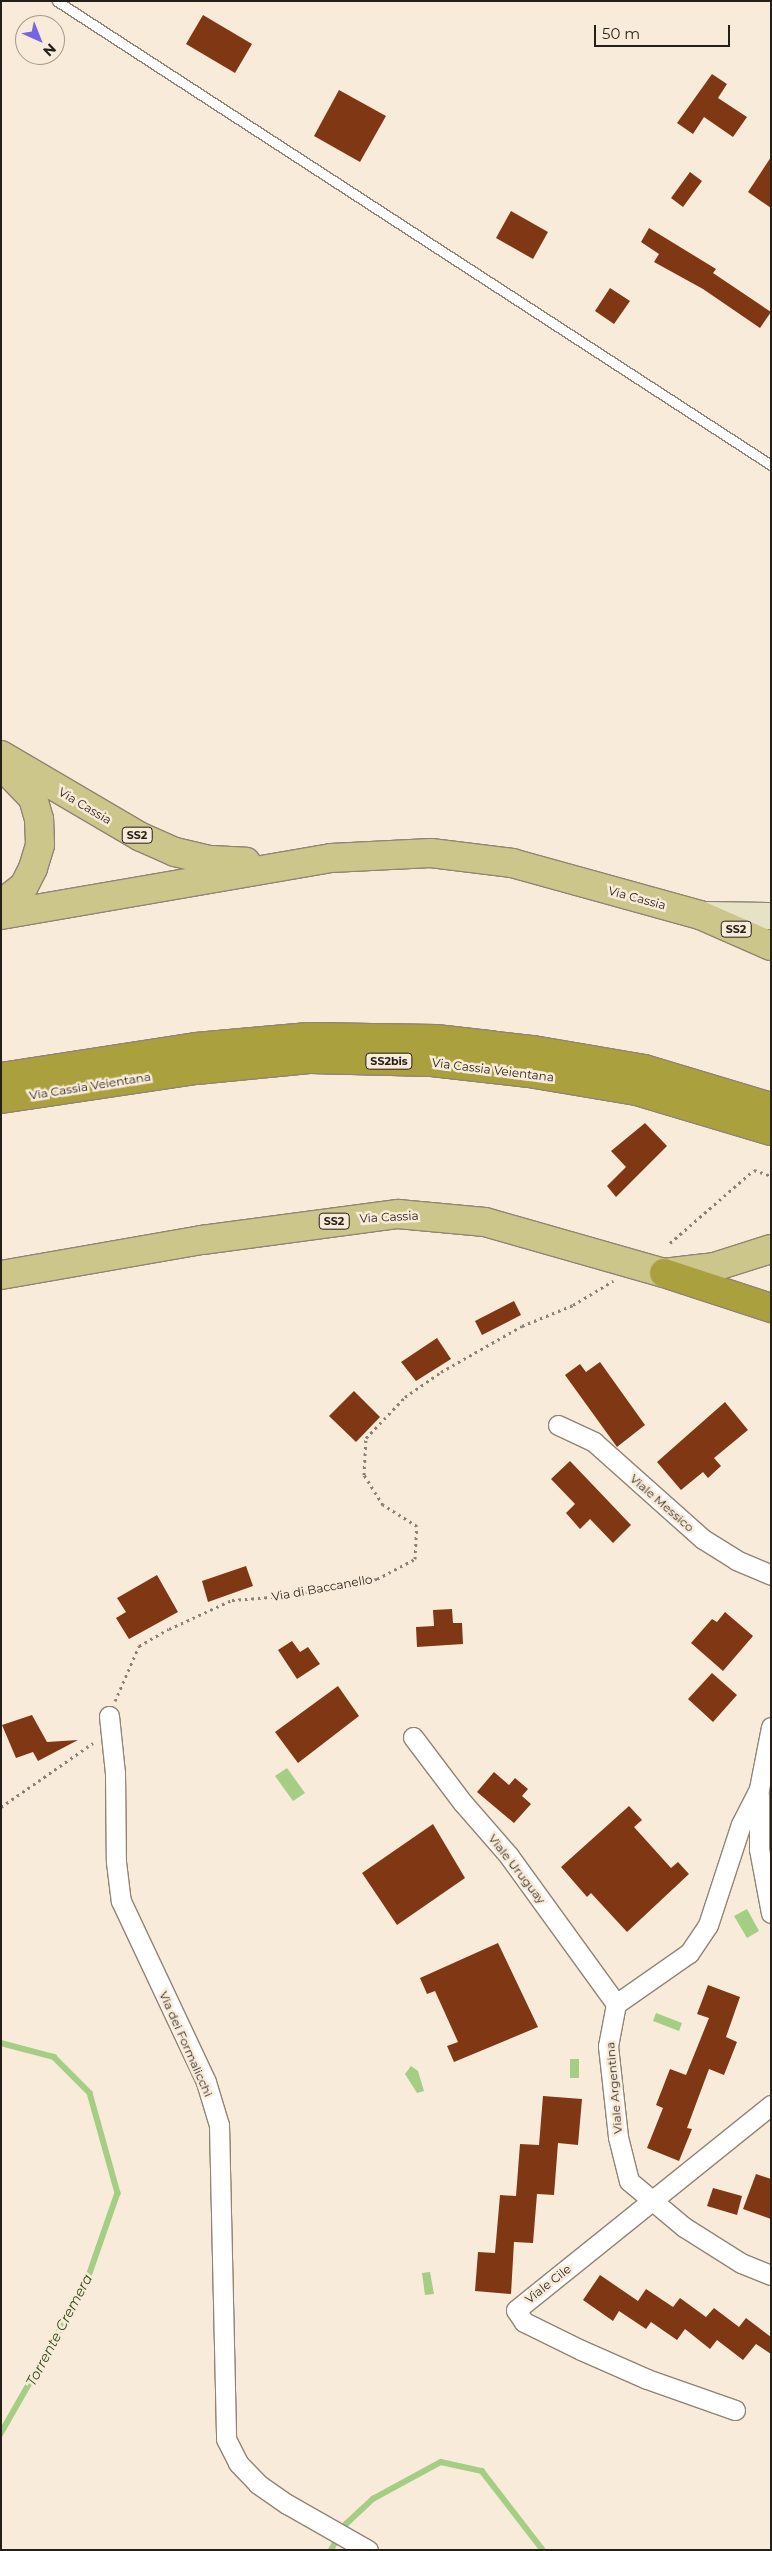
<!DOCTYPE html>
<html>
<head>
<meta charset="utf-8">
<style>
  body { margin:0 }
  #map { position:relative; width:772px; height:2551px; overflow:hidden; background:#f9ebd9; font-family:Montserrat,sans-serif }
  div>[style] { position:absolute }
  .water>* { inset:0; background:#a3ce84 }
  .stream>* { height:5.5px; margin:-2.75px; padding:0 2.75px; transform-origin:2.75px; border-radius:2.75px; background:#a3ce84 }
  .building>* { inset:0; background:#7f3714 }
  .path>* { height:3px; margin-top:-1.5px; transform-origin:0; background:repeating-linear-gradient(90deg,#8b8276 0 2.5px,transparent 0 6.5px) }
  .roads { filter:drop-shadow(1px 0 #908474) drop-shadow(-1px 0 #908474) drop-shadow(0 1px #908474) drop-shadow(0 -1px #908474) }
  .lane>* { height:9px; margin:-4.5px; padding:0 4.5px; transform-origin:4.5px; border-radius:4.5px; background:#fff }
  .street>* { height:19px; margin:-9.5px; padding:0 9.5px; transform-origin:9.5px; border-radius:9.5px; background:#fff }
  .secondary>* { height:26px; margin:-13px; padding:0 13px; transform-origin:13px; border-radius:13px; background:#e6e2c5 }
  .primary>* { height:28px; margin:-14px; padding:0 14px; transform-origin:14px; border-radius:14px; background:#ccc68b }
  .highway>* { height:28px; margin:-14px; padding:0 14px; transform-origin:14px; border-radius:14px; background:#aaa03e }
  span { translate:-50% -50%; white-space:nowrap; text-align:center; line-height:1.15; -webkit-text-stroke:5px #f9ebd9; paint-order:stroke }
  .shield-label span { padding:1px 4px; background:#f9ebd9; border:1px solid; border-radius:4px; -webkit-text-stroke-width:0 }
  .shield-label { font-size:11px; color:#241f19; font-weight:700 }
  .street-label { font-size:12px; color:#241f19 }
  .water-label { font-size:14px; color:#304b18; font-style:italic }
  .frame { position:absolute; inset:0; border:2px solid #241f19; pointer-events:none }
  .north { position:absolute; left:15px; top:15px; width:50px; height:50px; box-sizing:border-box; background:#f9ebd9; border:1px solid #a4998c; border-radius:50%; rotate:136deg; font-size:14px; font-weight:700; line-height:20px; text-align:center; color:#241f19 }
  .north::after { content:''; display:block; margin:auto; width:18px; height:22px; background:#7466e1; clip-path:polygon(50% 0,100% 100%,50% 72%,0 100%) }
  .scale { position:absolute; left:594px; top:25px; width:136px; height:22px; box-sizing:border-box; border:2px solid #241f19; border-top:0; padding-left:6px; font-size:15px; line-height:18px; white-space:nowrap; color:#241f19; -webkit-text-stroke:4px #f9ebd9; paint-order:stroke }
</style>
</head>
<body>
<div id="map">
  <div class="water">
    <div style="clip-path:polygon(287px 1768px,305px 1793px,293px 1801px,275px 1776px)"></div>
    <div style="clip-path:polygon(747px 1909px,759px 1931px,747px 1938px,734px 1916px)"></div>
    <div style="clip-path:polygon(656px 2013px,682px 2023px,679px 2031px,653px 2021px)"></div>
    <div style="clip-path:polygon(570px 2059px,579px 2059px,579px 2078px,570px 2078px)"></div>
    <div style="clip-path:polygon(411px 2066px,418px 2071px,424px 2091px,417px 2093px,405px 2074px)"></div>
    <div style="clip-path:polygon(430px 2272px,434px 2294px,425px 2295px,422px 2273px)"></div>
  </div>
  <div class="stream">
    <div style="left:1px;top:2043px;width:55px;rotate:14.8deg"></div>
    <div style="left:54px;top:2057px;width:51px;rotate:45deg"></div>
    <div style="left:90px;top:2093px;width:104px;rotate:74.4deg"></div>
    <div style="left:118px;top:2193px;width:97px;rotate:109.2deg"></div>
    <div style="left:86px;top:2285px;width:172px;rotate:119.7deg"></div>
    <div style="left:331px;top:2550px;width:30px;rotate:-60deg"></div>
    <div style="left:346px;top:2524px;width:37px;rotate:-43deg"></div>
    <div style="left:373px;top:2499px;width:77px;rotate:-28.6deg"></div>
    <div style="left:441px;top:2462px;width:42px;rotate:12.4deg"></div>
    <div style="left:482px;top:2471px;width:100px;rotate:52.3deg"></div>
  </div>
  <div class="building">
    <div style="clip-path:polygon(203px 15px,252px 44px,235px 73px,186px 44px)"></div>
    <div style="clip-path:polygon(712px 74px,727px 84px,718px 98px,747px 117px,733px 137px,704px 117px,693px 134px,677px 123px)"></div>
    <div style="clip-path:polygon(339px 90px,386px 116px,360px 162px,314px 136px)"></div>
    <div style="clip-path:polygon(771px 157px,771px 208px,748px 192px)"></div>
    <div style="clip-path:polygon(690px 172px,702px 181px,683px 207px,671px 198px)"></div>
    <div style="clip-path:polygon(511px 211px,548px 232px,533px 259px,496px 238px)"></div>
    <div style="clip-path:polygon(649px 228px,716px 269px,713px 273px,771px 312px,760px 328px,703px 289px,654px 262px,659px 254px,641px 242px)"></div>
    <div style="clip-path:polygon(610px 288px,630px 301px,614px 324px,595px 311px)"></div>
    <div style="clip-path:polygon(645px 1123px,667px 1146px,616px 1197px,607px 1186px,626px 1167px,611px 1151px)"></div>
    <div style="clip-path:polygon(514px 1301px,521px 1315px,482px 1335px,475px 1321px)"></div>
    <div style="clip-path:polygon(437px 1338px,451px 1359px,416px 1381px,401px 1362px)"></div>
    <div style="clip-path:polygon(600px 1362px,645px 1425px,617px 1447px,565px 1375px,580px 1364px,586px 1372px)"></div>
    <div style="clip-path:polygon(354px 1391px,380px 1417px,356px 1442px,329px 1416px)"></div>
    <div style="clip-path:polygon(725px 1402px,748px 1430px,714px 1458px,721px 1466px,708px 1478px,703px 1472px,681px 1490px,657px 1462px)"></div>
    <div style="clip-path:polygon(570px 1461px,631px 1525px,613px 1543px,590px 1519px,580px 1529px,566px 1513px,575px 1504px,551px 1479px)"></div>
    <div style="clip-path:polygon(246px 1566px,253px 1586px,208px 1602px,202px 1581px)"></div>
    <div style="clip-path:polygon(157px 1575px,178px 1612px,129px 1639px,116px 1618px,126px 1612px,117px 1598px)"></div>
    <div style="clip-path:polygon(452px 1609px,453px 1623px,462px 1623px,463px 1644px,417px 1647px,416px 1627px,434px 1626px,433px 1610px)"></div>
    <div style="clip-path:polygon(725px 1612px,753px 1636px,723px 1671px,691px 1643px,712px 1619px,717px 1622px)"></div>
    <div style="clip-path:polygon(292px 1641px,300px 1652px,308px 1647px,320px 1664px,297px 1679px,278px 1650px)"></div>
    <div style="clip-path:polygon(712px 1673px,737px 1695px,713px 1722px,688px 1699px)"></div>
    <div style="clip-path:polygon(338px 1686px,359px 1716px,298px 1763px,275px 1732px)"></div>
    <div style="clip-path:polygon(32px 1715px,47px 1742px,78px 1740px,38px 1761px,33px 1752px,16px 1758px,2px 1725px)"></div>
    <div style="clip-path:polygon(494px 1772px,509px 1785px,515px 1778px,528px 1789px,522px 1796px,531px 1804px,514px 1823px,477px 1792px)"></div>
    <div style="clip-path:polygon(629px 1806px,642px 1820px,634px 1827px,671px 1868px,678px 1862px,689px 1874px,627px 1932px,591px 1893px,587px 1897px,561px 1867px)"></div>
    <div style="clip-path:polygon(433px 1824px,465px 1878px,397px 1925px,362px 1873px)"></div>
    <div style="clip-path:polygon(498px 1943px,538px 2027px,454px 2062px,447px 2046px,458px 2042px,435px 1991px,427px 1994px,420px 1978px)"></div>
    <div style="clip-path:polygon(708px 1985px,740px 1997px,726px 2037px,737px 2042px,724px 2075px,709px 2069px,687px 2128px,692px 2129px,679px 2161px,647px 2148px,663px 2108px,656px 2105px,670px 2069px,686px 2075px,709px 2018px,697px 2014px)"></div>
    <div style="clip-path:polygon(543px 2096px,582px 2099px,578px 2145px,558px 2143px,554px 2195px,537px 2194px,533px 2243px,514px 2242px,511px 2294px,475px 2291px,478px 2252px,495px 2253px,500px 2195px,516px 2196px,520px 2144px,539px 2145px)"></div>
    <div style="clip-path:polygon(756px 2174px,771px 2179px,771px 2219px,743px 2209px)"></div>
    <div style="clip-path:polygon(713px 2188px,742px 2196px,737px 2215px,707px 2206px)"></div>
    <div style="clip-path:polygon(600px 2275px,638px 2301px,646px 2289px,673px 2307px,680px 2298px,706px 2317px,714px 2308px,739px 2327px,746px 2318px,771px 2337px,771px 2354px,756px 2344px,743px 2360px,717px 2340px,710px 2349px,685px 2329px,677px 2340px,651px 2322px,646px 2329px,619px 2311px,613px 2321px,583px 2300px)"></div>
  </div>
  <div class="path">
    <div style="left:670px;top:1243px;width:111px;rotate:-41deg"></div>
    <div style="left:754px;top:1170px;width:18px;rotate:19deg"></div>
    <div style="left:115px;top:1701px;width:60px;rotate:-66.4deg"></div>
    <div style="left:139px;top:1646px;width:34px;rotate:-30deg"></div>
    <div style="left:169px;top:1629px;width:69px;rotate:-24.7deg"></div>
    <div style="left:232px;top:1600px;width:53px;rotate:-4.3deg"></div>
    <div style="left:285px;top:1596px;width:94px;rotate:-10.5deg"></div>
    <div style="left:377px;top:1579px;width:43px;rotate:-27.8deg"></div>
    <div style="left:415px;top:1559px;width:33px;rotate:-87deg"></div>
    <div style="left:417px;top:1526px;width:40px;rotate:-148deg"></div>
    <div style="left:383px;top:1505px;width:36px;rotate:-122deg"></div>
    <div style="left:364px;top:1475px;width:37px;rotate:-87deg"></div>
    <div style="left:366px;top:1438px;width:57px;rotate:-46.4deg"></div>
    <div style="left:405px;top:1397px;width:44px;rotate:-34.8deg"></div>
    <div style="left:441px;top:1372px;width:93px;rotate:-29.6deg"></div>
    <div style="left:522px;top:1326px;width:55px;rotate:-22.4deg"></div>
    <div style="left:573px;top:1305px;width:47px;rotate:-31deg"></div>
    <div style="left:1px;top:1807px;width:112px;rotate:-34.8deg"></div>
  </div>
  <div class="roads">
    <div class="lane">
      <div style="left:57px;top:1px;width:852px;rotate:33.02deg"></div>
    </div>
    <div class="street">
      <div style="left:558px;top:1425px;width:40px;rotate:25deg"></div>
      <div style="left:594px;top:1442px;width:146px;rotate:41.7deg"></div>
      <div style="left:703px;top:1539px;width:39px;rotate:32deg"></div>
      <div style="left:736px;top:1560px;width:38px;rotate:23deg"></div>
      <div style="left:109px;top:1716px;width:57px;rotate:84deg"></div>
      <div style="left:115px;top:1773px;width:89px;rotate:89.4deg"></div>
      <div style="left:116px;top:1862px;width:39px;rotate:83deg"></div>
      <div style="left:121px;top:1901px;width:200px;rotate:64.8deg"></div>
      <div style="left:206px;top:2082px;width:45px;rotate:73.2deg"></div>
      <div style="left:219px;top:2125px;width:314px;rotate:88.7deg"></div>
      <div style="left:226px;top:2439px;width:27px;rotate:63deg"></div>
      <div style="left:238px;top:2463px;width:29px;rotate:46deg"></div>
      <div style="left:258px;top:2484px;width:35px;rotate:35deg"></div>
      <div style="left:287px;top:2504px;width:93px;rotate:29.6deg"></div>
      <div style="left:771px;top:1727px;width:63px;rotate:101deg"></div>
      <div style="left:759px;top:1789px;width:39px;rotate:117deg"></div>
      <div style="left:741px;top:1824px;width:106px;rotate:108.1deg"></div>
      <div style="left:708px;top:1925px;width:34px;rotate:124deg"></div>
      <div style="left:689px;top:1953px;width:89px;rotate:145.1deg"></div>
      <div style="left:616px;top:2004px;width:43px;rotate:100.8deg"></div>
      <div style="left:608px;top:2046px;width:92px;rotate:83.7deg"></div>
      <div style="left:618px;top:2137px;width:45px;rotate:76deg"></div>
      <div style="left:629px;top:2181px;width:72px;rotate:39.9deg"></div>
      <div style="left:684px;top:2227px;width:67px;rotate:32.3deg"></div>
      <div style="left:741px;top:2263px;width:32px;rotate:22deg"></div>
      <div style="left:413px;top:1737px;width:83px;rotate:52.9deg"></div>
      <div style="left:463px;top:1803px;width:70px;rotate:49deg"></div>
      <div style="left:509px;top:1856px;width:183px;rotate:54.1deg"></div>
      <div style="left:759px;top:1795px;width:54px;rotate:90deg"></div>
      <div style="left:759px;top:1849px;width:65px;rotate:79.4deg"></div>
      <div style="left:735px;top:2410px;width:93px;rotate:-160.6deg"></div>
      <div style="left:647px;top:2379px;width:72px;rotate:-156.3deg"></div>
      <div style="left:581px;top:2350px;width:64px;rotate:-153.8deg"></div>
      <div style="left:524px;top:2322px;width:14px;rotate:-124deg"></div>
      <div style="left:516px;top:2310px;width:327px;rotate:-38.8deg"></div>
    </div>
    <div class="secondary">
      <div style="left:702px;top:915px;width:69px;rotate:0.8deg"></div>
    </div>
    <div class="primary">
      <div style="left:1px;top:755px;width:162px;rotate:30.4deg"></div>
      <div style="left:141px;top:837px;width:37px;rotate:24deg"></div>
      <div style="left:175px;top:852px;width:37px;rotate:13deg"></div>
      <div style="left:211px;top:860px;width:35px;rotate:3deg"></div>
      <div style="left:1px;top:904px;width:29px;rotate:-38deg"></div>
      <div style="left:24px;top:886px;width:20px;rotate:-63deg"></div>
      <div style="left:33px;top:868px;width:24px;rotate:-73deg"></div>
      <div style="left:40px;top:845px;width:26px;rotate:-92deg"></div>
      <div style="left:39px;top:819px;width:22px;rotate:-106deg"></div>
      <div style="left:33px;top:798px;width:42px;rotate:-134deg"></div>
      <div style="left:1px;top:915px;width:335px;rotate:-9.8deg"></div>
      <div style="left:331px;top:858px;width:100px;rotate:-2.9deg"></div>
      <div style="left:431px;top:853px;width:82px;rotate:7deg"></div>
      <div style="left:512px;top:863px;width:195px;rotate:15.5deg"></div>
      <div style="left:700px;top:915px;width:77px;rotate:23.6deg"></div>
      <div style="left:1px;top:1275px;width:204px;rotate:-9.9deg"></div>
      <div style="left:202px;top:1240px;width:198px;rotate:-7.6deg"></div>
      <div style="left:398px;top:1214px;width:87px;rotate:5.3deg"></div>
      <div style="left:485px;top:1222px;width:186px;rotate:15.9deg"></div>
      <div style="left:664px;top:1273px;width:50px;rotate:-6.8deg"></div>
      <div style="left:714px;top:1267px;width:60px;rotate:-17.5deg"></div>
    </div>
    <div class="highway">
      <div style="left:1px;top:1077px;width:197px;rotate:-8.7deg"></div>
      <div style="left:196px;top:1047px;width:113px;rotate:-5.1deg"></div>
      <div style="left:309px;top:1037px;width:127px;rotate:0.9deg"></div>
      <div style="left:436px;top:1039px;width:98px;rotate:6.5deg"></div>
      <div style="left:533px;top:1050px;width:113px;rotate:9.7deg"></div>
      <div style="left:644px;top:1069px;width:133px;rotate:16.7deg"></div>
      <div style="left:1px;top:1099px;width:197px;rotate:-8.5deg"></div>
      <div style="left:196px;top:1070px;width:116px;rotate:-5.5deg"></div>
      <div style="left:311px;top:1059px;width:121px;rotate:1.4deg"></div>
      <div style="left:432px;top:1062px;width:98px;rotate:6.5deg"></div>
      <div style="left:529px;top:1073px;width:109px;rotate:9.5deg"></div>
      <div style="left:637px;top:1091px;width:140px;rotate:16.6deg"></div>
      <div style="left:664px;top:1273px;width:113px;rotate:18.1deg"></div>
    </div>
  </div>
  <div class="shield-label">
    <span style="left:137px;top:835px">SS2</span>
    <span style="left:736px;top:929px">SS2</span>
    <span style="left:389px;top:1061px">SS2bis</span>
    <span style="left:334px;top:1221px">SS2</span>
  </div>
  <div class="street-label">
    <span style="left:85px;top:806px;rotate:31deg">Via Cassia</span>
    <span style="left:637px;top:898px;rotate:15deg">Via Cassia</span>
    <span style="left:493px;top:1070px;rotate:7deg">Via Cassia Veientana</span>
    <span style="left:90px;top:1086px;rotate:-9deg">Via Cassia Veientana</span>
    <span style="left:389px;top:1217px;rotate:-3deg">Via Cassia</span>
    <span style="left:662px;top:1503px;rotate:41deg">Viale Messico</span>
    <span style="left:322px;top:1588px;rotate:-10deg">Via di Baccanello</span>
    <span style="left:517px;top:1869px;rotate:52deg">Viale Uruguay</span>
    <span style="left:186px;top:2044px;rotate:66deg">Via dei Formalicchi</span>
    <span style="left:614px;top:2088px;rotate:-95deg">Viale Argentina</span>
    <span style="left:548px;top:2284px;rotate:-38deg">Viale Cile</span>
  </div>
  <div class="water-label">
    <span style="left:59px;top:2330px;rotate:-62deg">Torrente Cremera</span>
  </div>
  <div class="frame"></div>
  <div class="north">N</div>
  <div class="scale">50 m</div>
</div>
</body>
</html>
